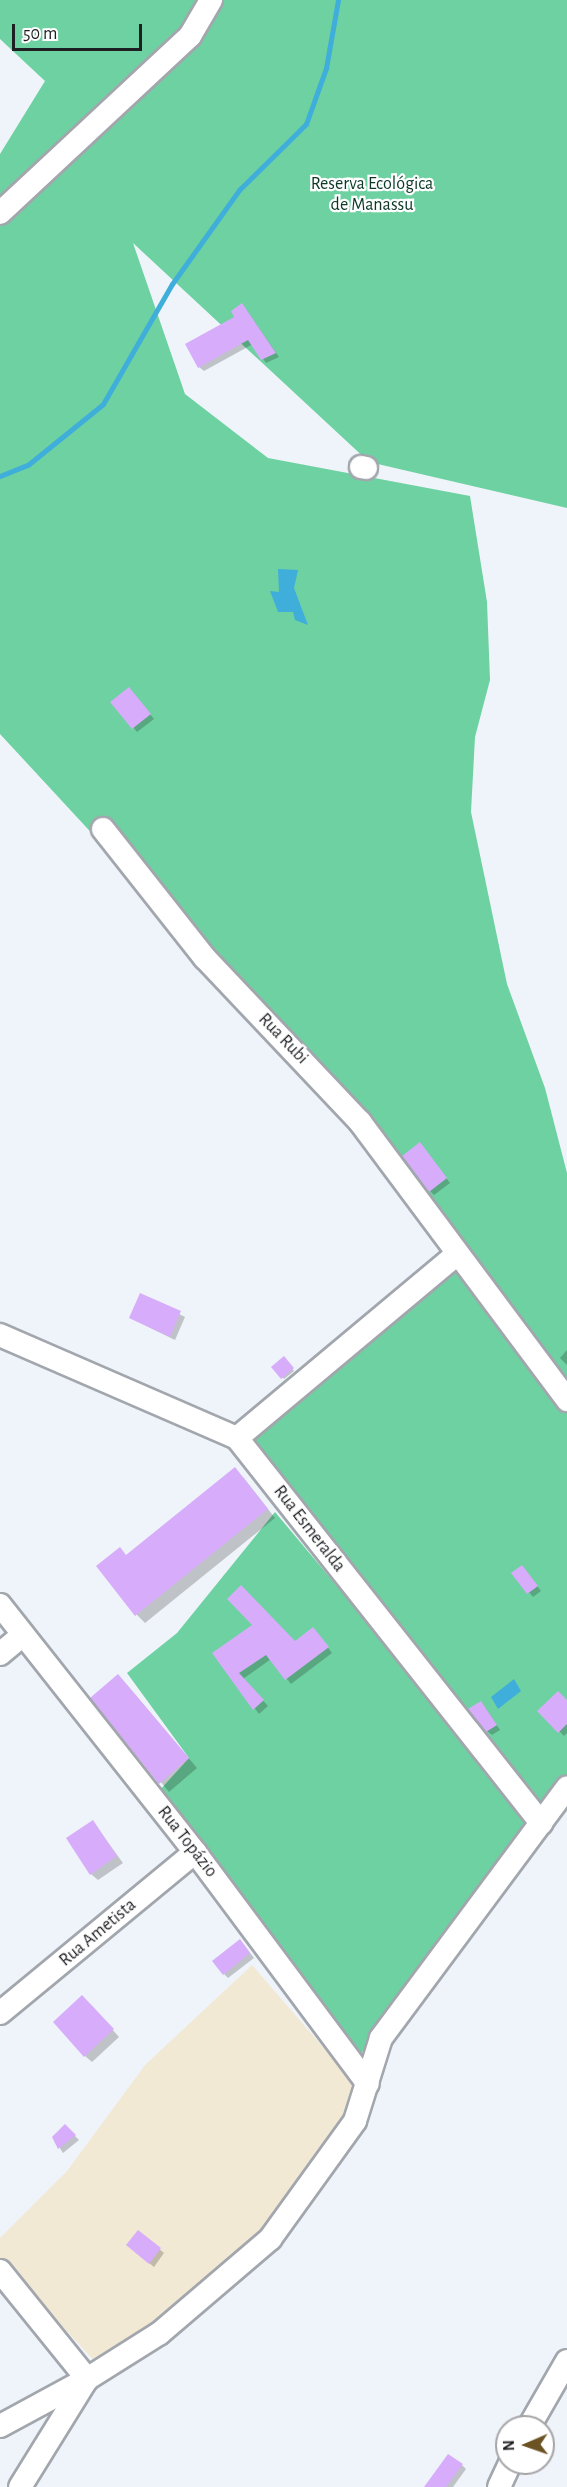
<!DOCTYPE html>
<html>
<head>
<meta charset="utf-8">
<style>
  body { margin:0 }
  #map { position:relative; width:567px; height:2487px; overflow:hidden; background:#eff4fb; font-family:"Alegreya Sans",sans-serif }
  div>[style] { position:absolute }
  .industrial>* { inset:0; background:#f2e9d4 }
  .forest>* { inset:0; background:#6ed1a1 }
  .water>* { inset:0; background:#3faeda }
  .shadow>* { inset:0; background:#0003 }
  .stream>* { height:5px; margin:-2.5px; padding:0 2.5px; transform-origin:2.5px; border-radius:2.5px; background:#3faeda }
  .building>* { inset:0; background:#d7acfa }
  .roads { filter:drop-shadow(2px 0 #a2a6ad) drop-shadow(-2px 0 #a2a6ad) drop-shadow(0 2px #a2a6ad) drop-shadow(0 -2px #a2a6ad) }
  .minor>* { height:22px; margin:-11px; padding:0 11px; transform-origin:11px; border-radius:11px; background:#fff }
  span { translate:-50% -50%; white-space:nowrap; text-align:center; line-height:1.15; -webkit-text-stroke:4.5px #fff; paint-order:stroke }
  .park-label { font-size:18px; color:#0c3825 }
  .street-label { font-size:18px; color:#1e1f22 }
  .north { position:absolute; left:495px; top:2415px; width:60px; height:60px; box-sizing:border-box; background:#fff; border:2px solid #a5a5a7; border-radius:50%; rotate:268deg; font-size:16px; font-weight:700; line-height:24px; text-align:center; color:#1e1f22 }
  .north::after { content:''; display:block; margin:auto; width:21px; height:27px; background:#6c5324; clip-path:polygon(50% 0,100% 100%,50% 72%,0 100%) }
  .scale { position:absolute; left:12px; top:24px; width:130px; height:27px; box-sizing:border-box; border:3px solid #1e1f22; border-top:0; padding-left:8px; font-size:18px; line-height:21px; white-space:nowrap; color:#1e1f22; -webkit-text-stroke:4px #fff; paint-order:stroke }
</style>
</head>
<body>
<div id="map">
  <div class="industrial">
    <div style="clip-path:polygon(252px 1965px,361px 2091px,255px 2255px,101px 2368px,0 2259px,0 2238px,67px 2171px,145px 2065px)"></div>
  </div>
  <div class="forest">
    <div style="clip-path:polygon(0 0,567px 0,567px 508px,369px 462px,133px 243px,185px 394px,268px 458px,470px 496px,487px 602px,490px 680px,475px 737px,471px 812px,507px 984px,545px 1088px,567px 1173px,567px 1788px,541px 1823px,247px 1439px,456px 1256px,359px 1122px,0 734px,0 154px,45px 81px,0 39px)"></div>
    <div style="clip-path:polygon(275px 1512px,534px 1821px,357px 2059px,159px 1791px,189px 1758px,127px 1673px,177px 1633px)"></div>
  </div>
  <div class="water">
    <div style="clip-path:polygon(278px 569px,298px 570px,294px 588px,308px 625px,295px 620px,293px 612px,278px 612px,270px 591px,279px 592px)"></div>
    <div style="clip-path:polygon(514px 1679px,521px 1691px,498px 1709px,491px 1697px)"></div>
  </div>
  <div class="shadow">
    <div style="clip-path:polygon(246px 309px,279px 357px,266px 363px,253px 344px,204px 371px,199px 367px)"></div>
    <div style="clip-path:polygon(133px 693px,154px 719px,137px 732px,113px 702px)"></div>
    <div style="clip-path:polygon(420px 1144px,450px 1183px,434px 1195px,430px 1191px)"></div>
    <div style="clip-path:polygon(141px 1295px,185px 1317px,175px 1340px,130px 1318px)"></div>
    <div style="clip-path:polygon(567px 1350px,567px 1365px,560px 1358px)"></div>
    <div style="clip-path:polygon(284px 1358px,294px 1371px,284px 1379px,273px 1367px)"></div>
    <div style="clip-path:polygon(243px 1477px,275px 1518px,145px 1623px,137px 1615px,126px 1557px)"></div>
    <div style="clip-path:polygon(526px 1571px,541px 1591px,533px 1597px,513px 1573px)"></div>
    <div style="clip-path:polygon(318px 1634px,332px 1653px,291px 1684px,271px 1659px,243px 1679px,268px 1706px,259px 1714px,214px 1653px,295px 1643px)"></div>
    <div style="clip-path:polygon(127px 1685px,197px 1768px,169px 1792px,92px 1698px)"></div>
    <div style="clip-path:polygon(567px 1703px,567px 1733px,564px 1736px,539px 1711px)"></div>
    <div style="clip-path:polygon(485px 1707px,500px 1730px,492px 1735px,487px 1731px)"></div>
    <div style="clip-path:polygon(93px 1822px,123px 1863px,98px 1880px,91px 1874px)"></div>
    <div style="clip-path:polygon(244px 1945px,254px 1958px,228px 1978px,224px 1974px)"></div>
    <div style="clip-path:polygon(89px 2003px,119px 2037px,92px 2062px,85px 2056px)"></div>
    <div style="clip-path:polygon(65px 2126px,79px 2140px,63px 2153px,53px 2137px)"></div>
    <div style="clip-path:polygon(139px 2232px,164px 2253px,154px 2267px,132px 2249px)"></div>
    <div style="clip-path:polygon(462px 2465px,466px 2469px,453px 2487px,435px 2487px)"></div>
  </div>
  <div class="stream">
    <div style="left:0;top:476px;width:31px;rotate:-22deg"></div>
    <div style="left:29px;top:464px;width:95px;rotate:-39deg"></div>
    <div style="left:103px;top:404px;width:138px;rotate:-60.1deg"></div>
    <div style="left:172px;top:284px;width:115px;rotate:-54.5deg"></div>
    <div style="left:239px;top:190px;width:94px;rotate:-44.6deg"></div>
    <div style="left:306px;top:124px;width:59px;rotate:-70.3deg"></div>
    <div style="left:326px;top:68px;width:69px;rotate:-80deg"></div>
  </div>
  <div class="building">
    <div style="clip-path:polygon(242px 303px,276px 353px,261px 360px,248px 340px,198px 368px,185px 344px,234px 317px,231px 311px)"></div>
    <div style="clip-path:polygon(129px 687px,151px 714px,132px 729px,110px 702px)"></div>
    <div style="clip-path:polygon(420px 1142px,447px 1178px,429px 1192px,402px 1156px)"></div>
    <div style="clip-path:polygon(140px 1293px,181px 1311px,170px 1337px,129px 1318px)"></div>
    <div style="clip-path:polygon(284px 1356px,294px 1368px,281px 1379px,271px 1367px)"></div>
    <div style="clip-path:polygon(235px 1467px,268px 1509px,135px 1616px,96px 1566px,120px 1547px,126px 1555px)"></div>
    <div style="clip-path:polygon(522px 1565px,538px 1586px,527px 1594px,511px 1573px)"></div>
    <div style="clip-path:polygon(241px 1585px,295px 1641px,313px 1627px,329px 1647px,285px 1680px,266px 1655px,239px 1673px,264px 1700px,253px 1710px,212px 1653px,252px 1625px,227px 1599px)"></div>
    <div style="clip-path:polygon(118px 1674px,189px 1758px,159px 1784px,90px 1698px)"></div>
    <div style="clip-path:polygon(558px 1691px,567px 1700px,567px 1724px,558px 1733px,537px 1711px)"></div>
    <div style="clip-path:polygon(481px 1701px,497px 1725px,486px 1732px,468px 1709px)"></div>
    <div style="clip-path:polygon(93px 1820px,117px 1856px,90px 1875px,66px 1838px)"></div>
    <div style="clip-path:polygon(240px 1939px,250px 1953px,223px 1975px,212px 1961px)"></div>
    <div style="clip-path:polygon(82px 1995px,114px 2029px,84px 2057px,53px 2022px)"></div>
    <div style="clip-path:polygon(65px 2124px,76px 2135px,58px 2149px,52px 2137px)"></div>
    <div style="clip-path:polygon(138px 2230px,161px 2248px,149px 2264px,126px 2245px)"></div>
    <div style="clip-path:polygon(448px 2454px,463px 2464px,446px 2487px,424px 2487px)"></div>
  </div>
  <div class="roads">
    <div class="minor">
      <div style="left:0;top:213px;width:260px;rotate:-43deg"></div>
      <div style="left:190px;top:36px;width:42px;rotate:-59.7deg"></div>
      <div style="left:361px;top:467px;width:5px;rotate:11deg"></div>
      <div style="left:103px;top:829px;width:164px;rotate:51.7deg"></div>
      <div style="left:205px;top:958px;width:226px;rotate:46.6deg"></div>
      <div style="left:360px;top:1122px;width:347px;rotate:53.3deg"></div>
      <div style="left:0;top:1335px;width:258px;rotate:23.5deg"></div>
      <div style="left:237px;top:1438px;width:491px;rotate:51.7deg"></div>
      <div style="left:237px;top:1438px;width:285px;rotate:-39.9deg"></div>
      <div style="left:0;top:1605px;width:315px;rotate:51.7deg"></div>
      <div style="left:195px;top:1852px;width:289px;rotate:53.3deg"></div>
      <div style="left:0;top:1654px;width:30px;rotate:-40deg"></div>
      <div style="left:0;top:2013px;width:253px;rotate:-39.5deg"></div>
      <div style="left:0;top:2271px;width:139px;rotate:51.1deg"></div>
      <div style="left:87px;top:2379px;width:99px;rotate:151.6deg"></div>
      <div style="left:529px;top:2427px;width:76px;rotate:-60.1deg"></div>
      <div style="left:20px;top:2487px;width:127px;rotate:-58.2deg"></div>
      <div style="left:87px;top:2379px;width:86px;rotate:-32.2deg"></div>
      <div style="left:160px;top:2333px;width:145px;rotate:-40.5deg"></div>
      <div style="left:270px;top:2239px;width:145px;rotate:-54.2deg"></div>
      <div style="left:355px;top:2121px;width:87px;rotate:-72.6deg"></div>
      <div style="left:381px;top:2038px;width:312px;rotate:-53.4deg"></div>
      <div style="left:499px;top:2487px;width:26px;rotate:-65deg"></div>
    </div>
  </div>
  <div class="park-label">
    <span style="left:372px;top:195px">Reserva Ecológica<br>de Manassu</span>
  </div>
  <div class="street-label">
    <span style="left:283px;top:1039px;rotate:46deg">Rua Rubi</span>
    <span style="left:309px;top:1529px;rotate:52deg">Rua Esmeralda</span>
    <span style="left:187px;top:1842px;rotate:52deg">Rua Topázio</span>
    <span style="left:98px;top:1933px;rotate:-40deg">Rua Ametista</span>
  </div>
  <div class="north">N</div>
  <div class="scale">50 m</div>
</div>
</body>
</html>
